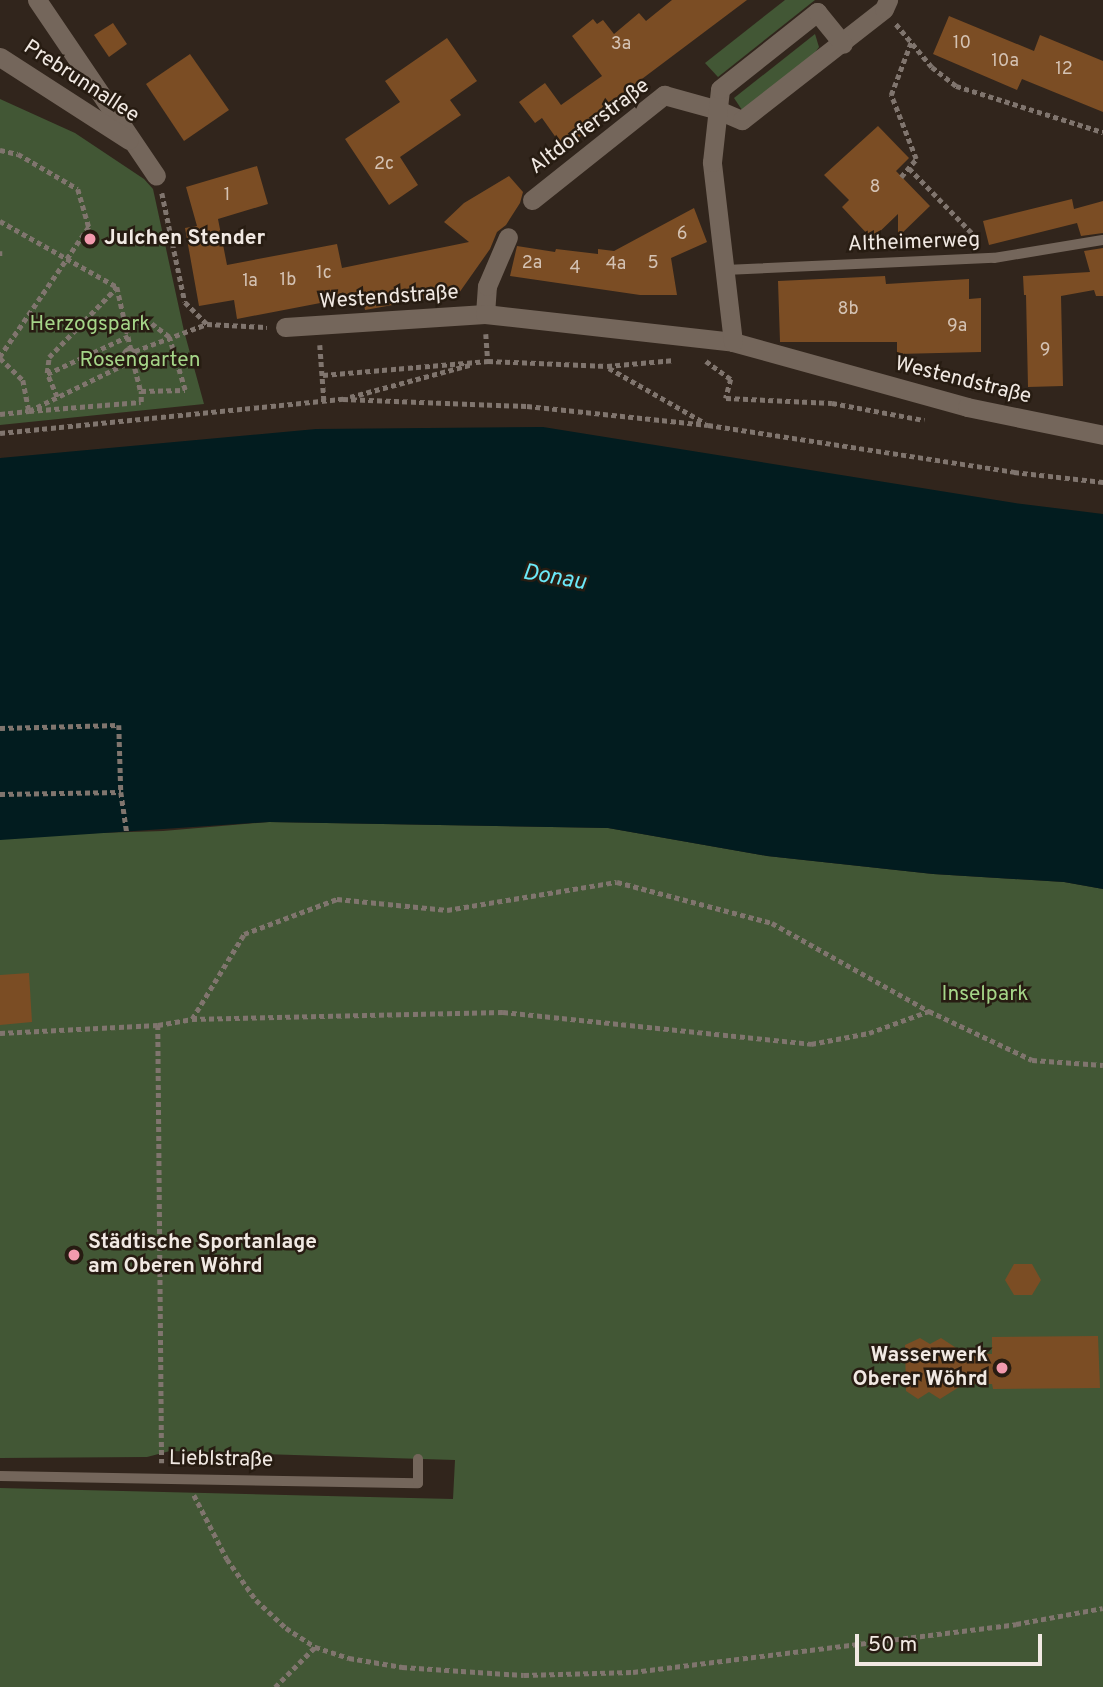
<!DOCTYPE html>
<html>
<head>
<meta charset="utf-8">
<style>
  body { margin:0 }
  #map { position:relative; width:1103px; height:1687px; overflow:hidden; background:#31251c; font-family:Overpass,sans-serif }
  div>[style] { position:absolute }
  .green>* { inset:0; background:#425735 }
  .water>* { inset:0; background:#021c1f }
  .building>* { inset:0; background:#7b4d24 }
  .path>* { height:4.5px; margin-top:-2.25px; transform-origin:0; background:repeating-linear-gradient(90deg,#80756e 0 5px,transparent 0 8.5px) }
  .path>.ring { margin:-2.25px; padding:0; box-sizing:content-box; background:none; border:4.5px solid #80756e; border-radius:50% }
  .service>* { height:10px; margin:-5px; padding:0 5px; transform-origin:5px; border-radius:5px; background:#74665b }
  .minor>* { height:19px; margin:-9.5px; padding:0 9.5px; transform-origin:9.5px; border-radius:9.5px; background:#74665b }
  .dots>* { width:19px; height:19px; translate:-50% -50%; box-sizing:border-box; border:4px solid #271c12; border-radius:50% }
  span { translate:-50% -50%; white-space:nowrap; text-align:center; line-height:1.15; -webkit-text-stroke:5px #271c12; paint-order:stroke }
  .number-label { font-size:18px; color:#d4c2b3 }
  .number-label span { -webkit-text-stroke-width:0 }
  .street-label { font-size:21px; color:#f1e9e3 }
  .poi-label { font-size:21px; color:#f1e9e3; font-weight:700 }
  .left { translate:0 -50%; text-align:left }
  .right { translate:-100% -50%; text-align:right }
  .park-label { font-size:21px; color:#a5d588 }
  .water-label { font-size:23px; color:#6be9f9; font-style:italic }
  .scale { position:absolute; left:855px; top:1634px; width:187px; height:32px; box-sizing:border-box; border:4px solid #f1e9e3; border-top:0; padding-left:9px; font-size:21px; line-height:24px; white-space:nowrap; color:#f1e9e3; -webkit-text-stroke:5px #271c12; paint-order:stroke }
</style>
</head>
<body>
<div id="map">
  <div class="green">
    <div style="clip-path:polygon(785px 0,815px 0,718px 77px,705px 63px)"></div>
    <div style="clip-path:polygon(815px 34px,819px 47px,814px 54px,742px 110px,734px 98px)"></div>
    <div style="clip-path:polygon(0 99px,75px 133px,144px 179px,153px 189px,184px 331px,204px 404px,0 425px)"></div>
    <div style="clip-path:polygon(269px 822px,608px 828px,767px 856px,933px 874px,1064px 882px,1103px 889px,1103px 1687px,0 1687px,0 1488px,453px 1499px,455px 1460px,170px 1451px,147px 1457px,0 1458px,0 836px,163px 831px)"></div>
  </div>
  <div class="water">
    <div style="clip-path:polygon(543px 427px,1015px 503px,1103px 514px,1103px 889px,1064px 882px,933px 874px,767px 856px,608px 828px,269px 822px,0 840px,0 458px,316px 429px)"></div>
  </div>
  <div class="building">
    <div style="clip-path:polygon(672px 0,747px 0,590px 118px,595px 125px,564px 149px,542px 118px,535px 123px,519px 102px,545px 83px,561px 105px,602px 76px,572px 36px,593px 19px,597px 24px,603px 20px,614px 34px,639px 13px,646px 21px)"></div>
    <div style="clip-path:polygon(949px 16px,1034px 51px,1040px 35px,1103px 61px,1103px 112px,1022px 79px,1017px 90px,933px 54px)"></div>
    <div style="clip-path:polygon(113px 23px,127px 44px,109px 57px,94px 35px)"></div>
    <div style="clip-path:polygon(447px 38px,477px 81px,450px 100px,461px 115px,400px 157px,418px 185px,389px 205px,345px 139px,400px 102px,385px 81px)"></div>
    <div style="clip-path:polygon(190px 54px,229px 110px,184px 141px,146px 84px)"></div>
    <div style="clip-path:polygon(878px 126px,909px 158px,896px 171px,930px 206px,898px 237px,898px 214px,872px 239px,842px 207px,849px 200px,824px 175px)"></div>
    <div style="clip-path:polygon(257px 166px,268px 204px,218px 219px,227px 265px,337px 244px,342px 268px,469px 242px,444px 222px,464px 203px,509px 176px,523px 192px,520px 203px,506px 225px,497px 232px,490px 249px,459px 293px,365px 310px,362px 295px,237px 319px,234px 300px,199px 306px,185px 228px,197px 226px,186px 187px)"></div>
    <div style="clip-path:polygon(1072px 199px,1074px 209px,1103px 201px,1103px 233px,1081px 236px,1077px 223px,989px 245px,983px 221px)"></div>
    <div style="clip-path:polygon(694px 208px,707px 242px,671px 258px,677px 295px,640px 295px,510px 276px,517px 246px,555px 252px,556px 249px,598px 254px,598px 249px,614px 251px)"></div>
    <div style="clip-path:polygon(1103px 248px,1103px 296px,1096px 296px,1094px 290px,1061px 296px,1063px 386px,1028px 387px,1026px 295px,1024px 295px,1023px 276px,1090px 272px,1084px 251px)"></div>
    <div style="clip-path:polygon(885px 276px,886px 284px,969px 279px,969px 299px,981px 298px,981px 352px,897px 354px,897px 342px,780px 342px,778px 281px)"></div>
    <div style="clip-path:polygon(29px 973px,32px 1022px,0 1025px,0 975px)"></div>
    <div style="clip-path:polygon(1014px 1264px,1032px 1264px,1041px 1280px,1032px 1295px,1014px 1295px,1005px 1280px)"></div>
    <div style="clip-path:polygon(1098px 1336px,1100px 1388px,993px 1389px,992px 1384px,964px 1384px,940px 1399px,929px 1392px,918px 1399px,906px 1391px,905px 1345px,920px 1338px,930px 1344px,941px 1338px,964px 1353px,992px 1354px,992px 1337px)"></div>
  </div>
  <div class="path">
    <div style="left:896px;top:24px;width:56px;rotate:50.1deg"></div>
    <div style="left:932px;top:67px;width:31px;rotate:38deg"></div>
    <div style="left:956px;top:86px;width:154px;rotate:17.4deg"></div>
    <div style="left:0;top:150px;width:18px;rotate:13deg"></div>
    <div style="left:18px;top:154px;width:69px;rotate:30.3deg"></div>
    <div style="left:78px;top:189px;width:40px;rotate:74deg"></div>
    <div style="left:89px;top:227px;width:158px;rotate:124.4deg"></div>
    <div style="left:909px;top:168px;width:92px;rotate:45.9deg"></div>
    <div style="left:973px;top:234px;width:11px;rotate:80deg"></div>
    <div style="left:901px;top:177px;width:23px;rotate:-50deg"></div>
    <div style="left:916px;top:159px;width:69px;rotate:-111.3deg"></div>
    <div style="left:891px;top:95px;width:57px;rotate:-69.3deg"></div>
    <div style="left:162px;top:193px;width:111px;rotate:78.1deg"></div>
    <div style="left:185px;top:302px;width:31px;rotate:45deg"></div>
    <div style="left:0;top:221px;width:134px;rotate:29.4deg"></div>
    <div style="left:117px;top:287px;width:64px;rotate:77.3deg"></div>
    <div style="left:0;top:251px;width:6px;rotate:90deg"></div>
    <div style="left:486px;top:334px;width:27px;rotate:86deg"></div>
    <div style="left:320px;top:345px;width:55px;rotate:85.8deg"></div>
    <div class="ring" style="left:124px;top:349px;width:7.5px;height:7.5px"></div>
    <div style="left:135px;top:351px;width:77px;rotate:-20.6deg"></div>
    <div style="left:207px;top:324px;width:60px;rotate:2.9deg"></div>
    <div style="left:0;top:358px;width:32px;rotate:44deg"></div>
    <div style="left:23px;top:380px;width:32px;rotate:79deg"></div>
    <div style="left:29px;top:411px;width:112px;rotate:-4.6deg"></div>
    <div style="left:141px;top:402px;width:11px;rotate:-90deg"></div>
    <div style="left:141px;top:391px;width:44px;rotate:-1.3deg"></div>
    <div style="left:185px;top:390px;width:55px;rotate:-106.8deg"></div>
    <div style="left:169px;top:337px;width:25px;rotate:-143deg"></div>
    <div style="left:149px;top:322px;width:24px;rotate:180deg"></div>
    <div style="left:706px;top:361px;width:31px;rotate:36deg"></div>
    <div style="left:731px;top:379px;width:20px;rotate:105deg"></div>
    <div style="left:726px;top:398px;width:106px;rotate:2.7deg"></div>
    <div style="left:832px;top:403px;width:94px;rotate:10.5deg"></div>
    <div style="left:609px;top:368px;width:111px;rotate:29.8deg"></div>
    <div style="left:47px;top:373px;width:16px;rotate:-83deg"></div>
    <div style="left:49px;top:357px;width:98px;rotate:-45.8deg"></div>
    <div style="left:323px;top:375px;width:166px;rotate:-4.8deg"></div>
    <div style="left:488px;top:361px;width:119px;rotate:2.4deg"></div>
    <div style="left:607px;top:366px;width:68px;rotate:-5deg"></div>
    <div style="left:57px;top:397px;width:25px;rotate:-113deg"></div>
    <div style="left:47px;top:374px;width:90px;rotate:-24.9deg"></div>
    <div style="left:350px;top:397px;width:127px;rotate:-15deg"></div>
    <div style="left:0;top:414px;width:29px;rotate:-6deg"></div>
    <div style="left:29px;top:411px;width:116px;rotate:-26.1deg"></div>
    <div style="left:133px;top:360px;width:32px;rotate:76deg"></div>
    <div style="left:0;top:433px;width:345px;rotate:-5.7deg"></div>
    <div style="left:343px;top:399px;width:184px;rotate:2.2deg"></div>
    <div style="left:527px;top:406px;width:182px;rotate:6deg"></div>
    <div style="left:708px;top:425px;width:310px;rotate:8.7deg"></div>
    <div style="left:1014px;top:472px;width:90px;rotate:6.4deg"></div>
    <div style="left:0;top:728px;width:119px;rotate:-1.4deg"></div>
    <div style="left:119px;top:725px;width:67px;rotate:88.3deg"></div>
    <div style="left:0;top:794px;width:121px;rotate:-0.9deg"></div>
    <div style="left:121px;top:792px;width:41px;rotate:81.7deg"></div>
    <div style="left:192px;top:1019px;width:100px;rotate:-58.5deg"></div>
    <div style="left:244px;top:934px;width:99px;rotate:-20.6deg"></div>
    <div style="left:337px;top:899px;width:111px;rotate:5.7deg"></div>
    <div style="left:447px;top:910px;width:172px;rotate:-9.4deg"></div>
    <div style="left:617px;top:882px;width:160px;rotate:14.8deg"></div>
    <div style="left:772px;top:923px;width:180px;rotate:29.3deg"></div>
    <div style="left:929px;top:1011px;width:114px;rotate:25.4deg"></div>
    <div style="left:1032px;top:1060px;width:71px;rotate:4deg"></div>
    <div style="left:158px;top:1025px;width:438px;rotate:89.5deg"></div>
    <div style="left:0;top:1033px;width:158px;rotate:-2.9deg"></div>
    <div style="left:158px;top:1025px;width:35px;rotate:-10deg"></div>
    <div style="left:192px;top:1019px;width:311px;rotate:-1.3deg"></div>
    <div style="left:503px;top:1012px;width:310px;rotate:5.9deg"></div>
    <div style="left:811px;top:1044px;width:59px;rotate:-10.7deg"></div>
    <div style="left:869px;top:1033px;width:64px;rotate:-20.1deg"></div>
    <div style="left:194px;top:1495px;width:72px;rotate:62.7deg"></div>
    <div style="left:227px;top:1559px;width:50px;rotate:54.7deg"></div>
    <div style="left:256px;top:1600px;width:41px;rotate:43deg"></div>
    <div style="left:286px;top:1628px;width:35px;rotate:33deg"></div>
    <div style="left:315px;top:1647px;width:36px;rotate:18deg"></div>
    <div style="left:349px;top:1658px;width:54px;rotate:9.6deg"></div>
    <div style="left:402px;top:1667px;width:122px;rotate:3.8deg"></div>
    <div style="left:524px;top:1675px;width:109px;rotate:-1.6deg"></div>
    <div style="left:633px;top:1672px;width:386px;rotate:-7.1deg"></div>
    <div style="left:1016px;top:1624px;width:88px;rotate:-10.4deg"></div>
    <div style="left:275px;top:1687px;width:57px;rotate:-45deg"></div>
  </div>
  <div class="service">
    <div style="left:725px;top:270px;width:269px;rotate:-2.6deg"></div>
    <div style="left:994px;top:258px;width:110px;rotate:-9.4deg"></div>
    <div style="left:0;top:1476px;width:418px;rotate:1deg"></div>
    <div style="left:418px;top:1483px;width:24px;rotate:-90deg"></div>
  </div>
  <div class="minor">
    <div style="left:37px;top:0;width:212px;rotate:55.9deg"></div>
    <div style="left:0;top:57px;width:153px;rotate:32.8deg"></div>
    <div style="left:532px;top:200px;width:169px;rotate:-38.5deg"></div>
    <div style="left:664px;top:95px;width:56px;rotate:15.5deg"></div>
    <div style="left:718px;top:110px;width:26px;rotate:23deg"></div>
    <div style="left:742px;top:120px;width:180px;rotate:-38deg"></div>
    <div style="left:884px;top:9px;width:10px;rotate:-66deg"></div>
    <div style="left:485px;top:314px;width:28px;rotate:-86deg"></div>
    <div style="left:487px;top:286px;width:53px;rotate:-66.8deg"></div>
    <div style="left:285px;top:327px;width:200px;rotate:-3.7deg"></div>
    <div style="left:485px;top:314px;width:250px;rotate:6.4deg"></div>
    <div style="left:733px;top:342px;width:243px;rotate:15.5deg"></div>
    <div style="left:967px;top:407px;width:139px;rotate:11.6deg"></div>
    <div style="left:733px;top:342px;width:181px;rotate:-96.7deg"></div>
    <div style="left:712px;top:162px;width:73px;rotate:-83.7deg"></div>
    <div style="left:720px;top:89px;width:124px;rotate:-38.4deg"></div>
    <div style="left:817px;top:12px;width:41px;rotate:50.9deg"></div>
  </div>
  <div class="dots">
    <div style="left:90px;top:239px;background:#f29aae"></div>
    <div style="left:74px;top:1255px;background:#f29aae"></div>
    <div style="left:1002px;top:1368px;background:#f29aae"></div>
  </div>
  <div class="number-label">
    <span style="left:962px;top:44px">10</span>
    <span style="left:621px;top:45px">3a</span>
    <span style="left:1005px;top:62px">10a</span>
    <span style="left:1064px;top:70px">12</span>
    <span style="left:384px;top:165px">2c</span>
    <span style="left:875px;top:188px">8</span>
    <span style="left:227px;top:196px">1</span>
    <span style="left:682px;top:235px">6</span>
    <span style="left:532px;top:264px">2a</span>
    <span style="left:653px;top:264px">5</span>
    <span style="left:616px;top:265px">4a</span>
    <span style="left:575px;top:269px">4</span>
    <span style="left:324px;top:274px">1c</span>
    <span style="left:288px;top:281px">1b</span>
    <span style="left:250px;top:282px">1a</span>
    <span style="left:848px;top:310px">8b</span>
    <span style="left:957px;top:327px">9a</span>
    <span style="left:1045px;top:351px">9</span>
  </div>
  <div class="street-label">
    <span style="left:81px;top:82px;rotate:33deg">Prebrunnallee</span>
    <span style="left:590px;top:127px;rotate:-37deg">Altdorferstraße</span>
    <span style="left:914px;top:243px;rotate:-2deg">Altheimerweg</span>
    <span style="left:389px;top:298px;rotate:-4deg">Westendstraße</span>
    <span style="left:963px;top:381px;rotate:14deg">Westendstraße</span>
    <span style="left:221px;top:1460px;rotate:1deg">Lieblstraße</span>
  </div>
  <div class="poi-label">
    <span class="left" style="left:104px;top:239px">Julchen Stender</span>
    <span class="left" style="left:88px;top:1255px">Städtische Sportanlage<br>am Oberen Wöhrd</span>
    <span class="right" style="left:988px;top:1368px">Wasserwerk<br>Oberer Wöhrd</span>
  </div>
  <div class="park-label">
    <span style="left:90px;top:325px">Herzogspark</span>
    <span style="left:140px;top:361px">Rosengarten</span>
    <span style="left:985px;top:995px">Inselpark</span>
  </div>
  <div class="water-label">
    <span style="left:554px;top:579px;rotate:10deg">Donau</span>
  </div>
  <div class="scale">50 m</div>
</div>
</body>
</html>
